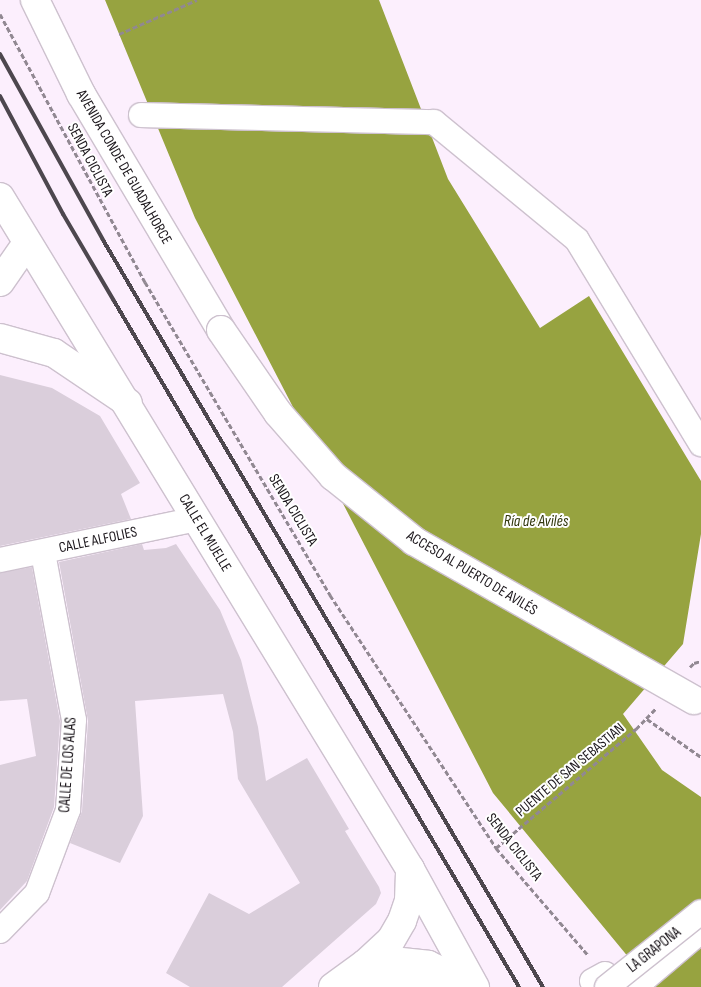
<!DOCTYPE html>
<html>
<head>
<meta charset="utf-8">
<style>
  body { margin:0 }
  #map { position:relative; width:701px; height:987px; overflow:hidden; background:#fceffd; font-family:"Sofia Sans Condensed",sans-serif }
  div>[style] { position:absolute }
  .water>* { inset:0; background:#97a340 }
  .building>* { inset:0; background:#dacedb }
  .path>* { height:3px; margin-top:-1.5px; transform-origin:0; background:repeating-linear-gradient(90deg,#918892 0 5px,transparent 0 7.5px) }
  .roads { filter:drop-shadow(1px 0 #cdc1ce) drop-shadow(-1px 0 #cdc1ce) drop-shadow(0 1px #cdc1ce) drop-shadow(0 -1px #cdc1ce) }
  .pedestrian>* { height:24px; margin:-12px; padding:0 12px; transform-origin:12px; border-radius:12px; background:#fff }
  .minor>* { height:28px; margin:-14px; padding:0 14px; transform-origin:14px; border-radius:14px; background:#fff }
  .primary>* { height:28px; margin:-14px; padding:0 14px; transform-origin:14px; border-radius:14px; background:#fff }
  .trunk>* { height:28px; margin:-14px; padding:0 14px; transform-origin:14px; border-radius:14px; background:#fff }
  .rail>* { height:4px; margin:-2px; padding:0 2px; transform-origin:2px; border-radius:2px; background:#4d474e }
  .bridges { filter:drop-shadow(1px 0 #cdc1ce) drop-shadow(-1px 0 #cdc1ce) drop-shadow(0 1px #cdc1ce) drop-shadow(0 -1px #cdc1ce) }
  .pedestrian-bridge>* { height:24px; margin:-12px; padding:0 12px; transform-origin:12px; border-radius:12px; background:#fff }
  .trunk-bridge>* { height:28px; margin:-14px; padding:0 14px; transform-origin:14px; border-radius:14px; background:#fff }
  span { translate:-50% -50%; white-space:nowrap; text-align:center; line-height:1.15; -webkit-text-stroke:4px #fff; paint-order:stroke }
  .street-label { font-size:15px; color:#1c171c }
  .water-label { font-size:16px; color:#32370d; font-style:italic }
</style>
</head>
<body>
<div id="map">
  <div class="water">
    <div style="clip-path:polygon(105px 0,379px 0,448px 179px,540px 328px,589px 296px,701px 481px,701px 534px,683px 644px,623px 714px,662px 770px,701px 797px,701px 987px,653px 987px,493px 793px,195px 218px)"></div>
  </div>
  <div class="building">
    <div style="clip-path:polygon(0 375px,52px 388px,100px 416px,140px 483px,121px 494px,131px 519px,0 546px)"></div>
    <div style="clip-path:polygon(142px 544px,144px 550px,166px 548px,176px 544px,220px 610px,241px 660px,258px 727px,266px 781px,307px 758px,349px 829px,345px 831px,379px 887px,381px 893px,376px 904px,282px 987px,190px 987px,166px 973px,209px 893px,249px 914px,300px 883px,238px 779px,233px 732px,223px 694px,135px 701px,143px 816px,120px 863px,70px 843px,82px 811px,88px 721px,59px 562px)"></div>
    <div style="clip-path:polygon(32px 567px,60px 721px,54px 807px,27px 881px,0 910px,0 765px,36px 756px,27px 699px,0 701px,0 573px)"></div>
  </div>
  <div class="path">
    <div style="left:0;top:14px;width:305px;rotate:61.6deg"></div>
    <div style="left:145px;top:282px;width:364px;rotate:59.4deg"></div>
    <div style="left:330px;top:595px;width:303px;rotate:56.7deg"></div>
    <div style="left:496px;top:848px;width:141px;rotate:49.3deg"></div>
    <div style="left:119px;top:34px;width:85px;rotate:-23.6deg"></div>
    <div style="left:690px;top:667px;width:6px;rotate:-45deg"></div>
    <div style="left:694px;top:663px;width:7px;rotate:-16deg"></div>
    <div style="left:647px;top:719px;width:66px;rotate:35.1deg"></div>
    <div style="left:496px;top:848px;width:184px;rotate:-40.4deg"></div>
    <div style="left:636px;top:729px;width:29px;rotate:-46deg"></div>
  </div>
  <div class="roads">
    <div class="pedestrian">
      <div style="left:141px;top:115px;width:293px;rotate:1.4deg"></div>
      <div style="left:434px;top:122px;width:185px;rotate:39.5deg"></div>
      <div style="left:577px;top:240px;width:239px;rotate:58.7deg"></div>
      <div style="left:0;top:560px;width:200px;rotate:-11.8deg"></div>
      <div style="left:0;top:931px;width:53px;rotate:-45.8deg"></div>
      <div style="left:37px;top:893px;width:89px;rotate:-69.5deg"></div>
      <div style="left:68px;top:810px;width:90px;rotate:-86.2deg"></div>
      <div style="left:74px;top:720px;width:171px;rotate:-100.5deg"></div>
      <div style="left:592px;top:981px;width:15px;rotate:-28deg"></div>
      <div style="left:366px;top:987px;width:46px;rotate:-15.3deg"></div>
      <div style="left:410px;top:975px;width:25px;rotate:29deg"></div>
      <div style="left:635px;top:987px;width:87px;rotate:-40.3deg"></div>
    </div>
    <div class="minor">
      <div style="left:0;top:282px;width:47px;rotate:-55.3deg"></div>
      <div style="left:0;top:338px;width:56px;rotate:15.5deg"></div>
      <div style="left:54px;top:353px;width:89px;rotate:34deg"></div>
    </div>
    <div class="primary">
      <div style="left:0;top:197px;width:787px;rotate:58.61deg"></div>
      <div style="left:410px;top:869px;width:135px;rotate:61.2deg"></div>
      <div style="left:365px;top:964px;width:27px;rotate:-6deg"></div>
      <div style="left:392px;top:961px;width:36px;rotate:6deg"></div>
      <div style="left:428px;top:965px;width:23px;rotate:25deg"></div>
      <div style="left:449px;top:975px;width:18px;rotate:43deg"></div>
      <div style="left:333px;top:987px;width:39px;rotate:-36deg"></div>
      <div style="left:365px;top:964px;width:35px;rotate:-43deg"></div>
      <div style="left:391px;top:940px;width:22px;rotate:-60deg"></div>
      <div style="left:402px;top:921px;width:21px;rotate:-71deg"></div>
      <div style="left:409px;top:901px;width:32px;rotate:-88deg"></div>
    </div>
    <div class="trunk">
      <div style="left:35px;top:0;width:105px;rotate:63.9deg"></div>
      <div style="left:81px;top:94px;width:274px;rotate:59.3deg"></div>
    </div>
  </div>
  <div class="rail">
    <div style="left:0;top:54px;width:213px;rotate:61deg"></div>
    <div style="left:103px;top:240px;width:867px;rotate:59.5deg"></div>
    <div style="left:0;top:96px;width:134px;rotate:61.9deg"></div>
    <div style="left:63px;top:214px;width:101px;rotate:59.6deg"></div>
    <div style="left:114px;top:301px;width:797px;rotate:59.44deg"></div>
  </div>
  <div class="bridges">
    <div class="pedestrian-bridge">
      <div style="left:607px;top:987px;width:120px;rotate:-38.6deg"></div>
    </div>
    <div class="trunk-bridge">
      <div style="left:221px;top:330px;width:101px;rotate:55.5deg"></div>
      <div style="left:278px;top:413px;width:84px;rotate:48.9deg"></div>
      <div style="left:333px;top:476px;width:104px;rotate:38.7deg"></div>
      <div style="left:414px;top:541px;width:322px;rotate:29.6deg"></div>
    </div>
  </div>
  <div class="street-label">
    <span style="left:90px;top:160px;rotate:62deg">SENDA CICLISTA</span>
    <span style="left:124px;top:167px;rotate:60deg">AVENIDA CONDE DE GUADALHORCE</span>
    <span style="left:293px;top:510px;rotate:59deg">SENDA CICLISTA</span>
    <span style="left:205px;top:533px;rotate:59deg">CALLE EL MUELLE</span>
    <span style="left:98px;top:540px;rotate:-12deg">CALLE ALFOLIES</span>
    <span style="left:472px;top:573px;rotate:31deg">ACCESO AL PUERTO DE AVILÉS</span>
    <span style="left:68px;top:765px;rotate:-86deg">CALLE DE LOS ALAS</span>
    <span style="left:570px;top:770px;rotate:-40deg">PUENTE DE SAN SEBASTIAN</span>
    <span style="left:514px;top:847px;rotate:52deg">SENDA CICLISTA</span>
    <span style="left:654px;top:950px;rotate:-38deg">LA GRAPONA</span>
  </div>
  <div class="water-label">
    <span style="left:536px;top:522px">Ría de Avilés</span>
  </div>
</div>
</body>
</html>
